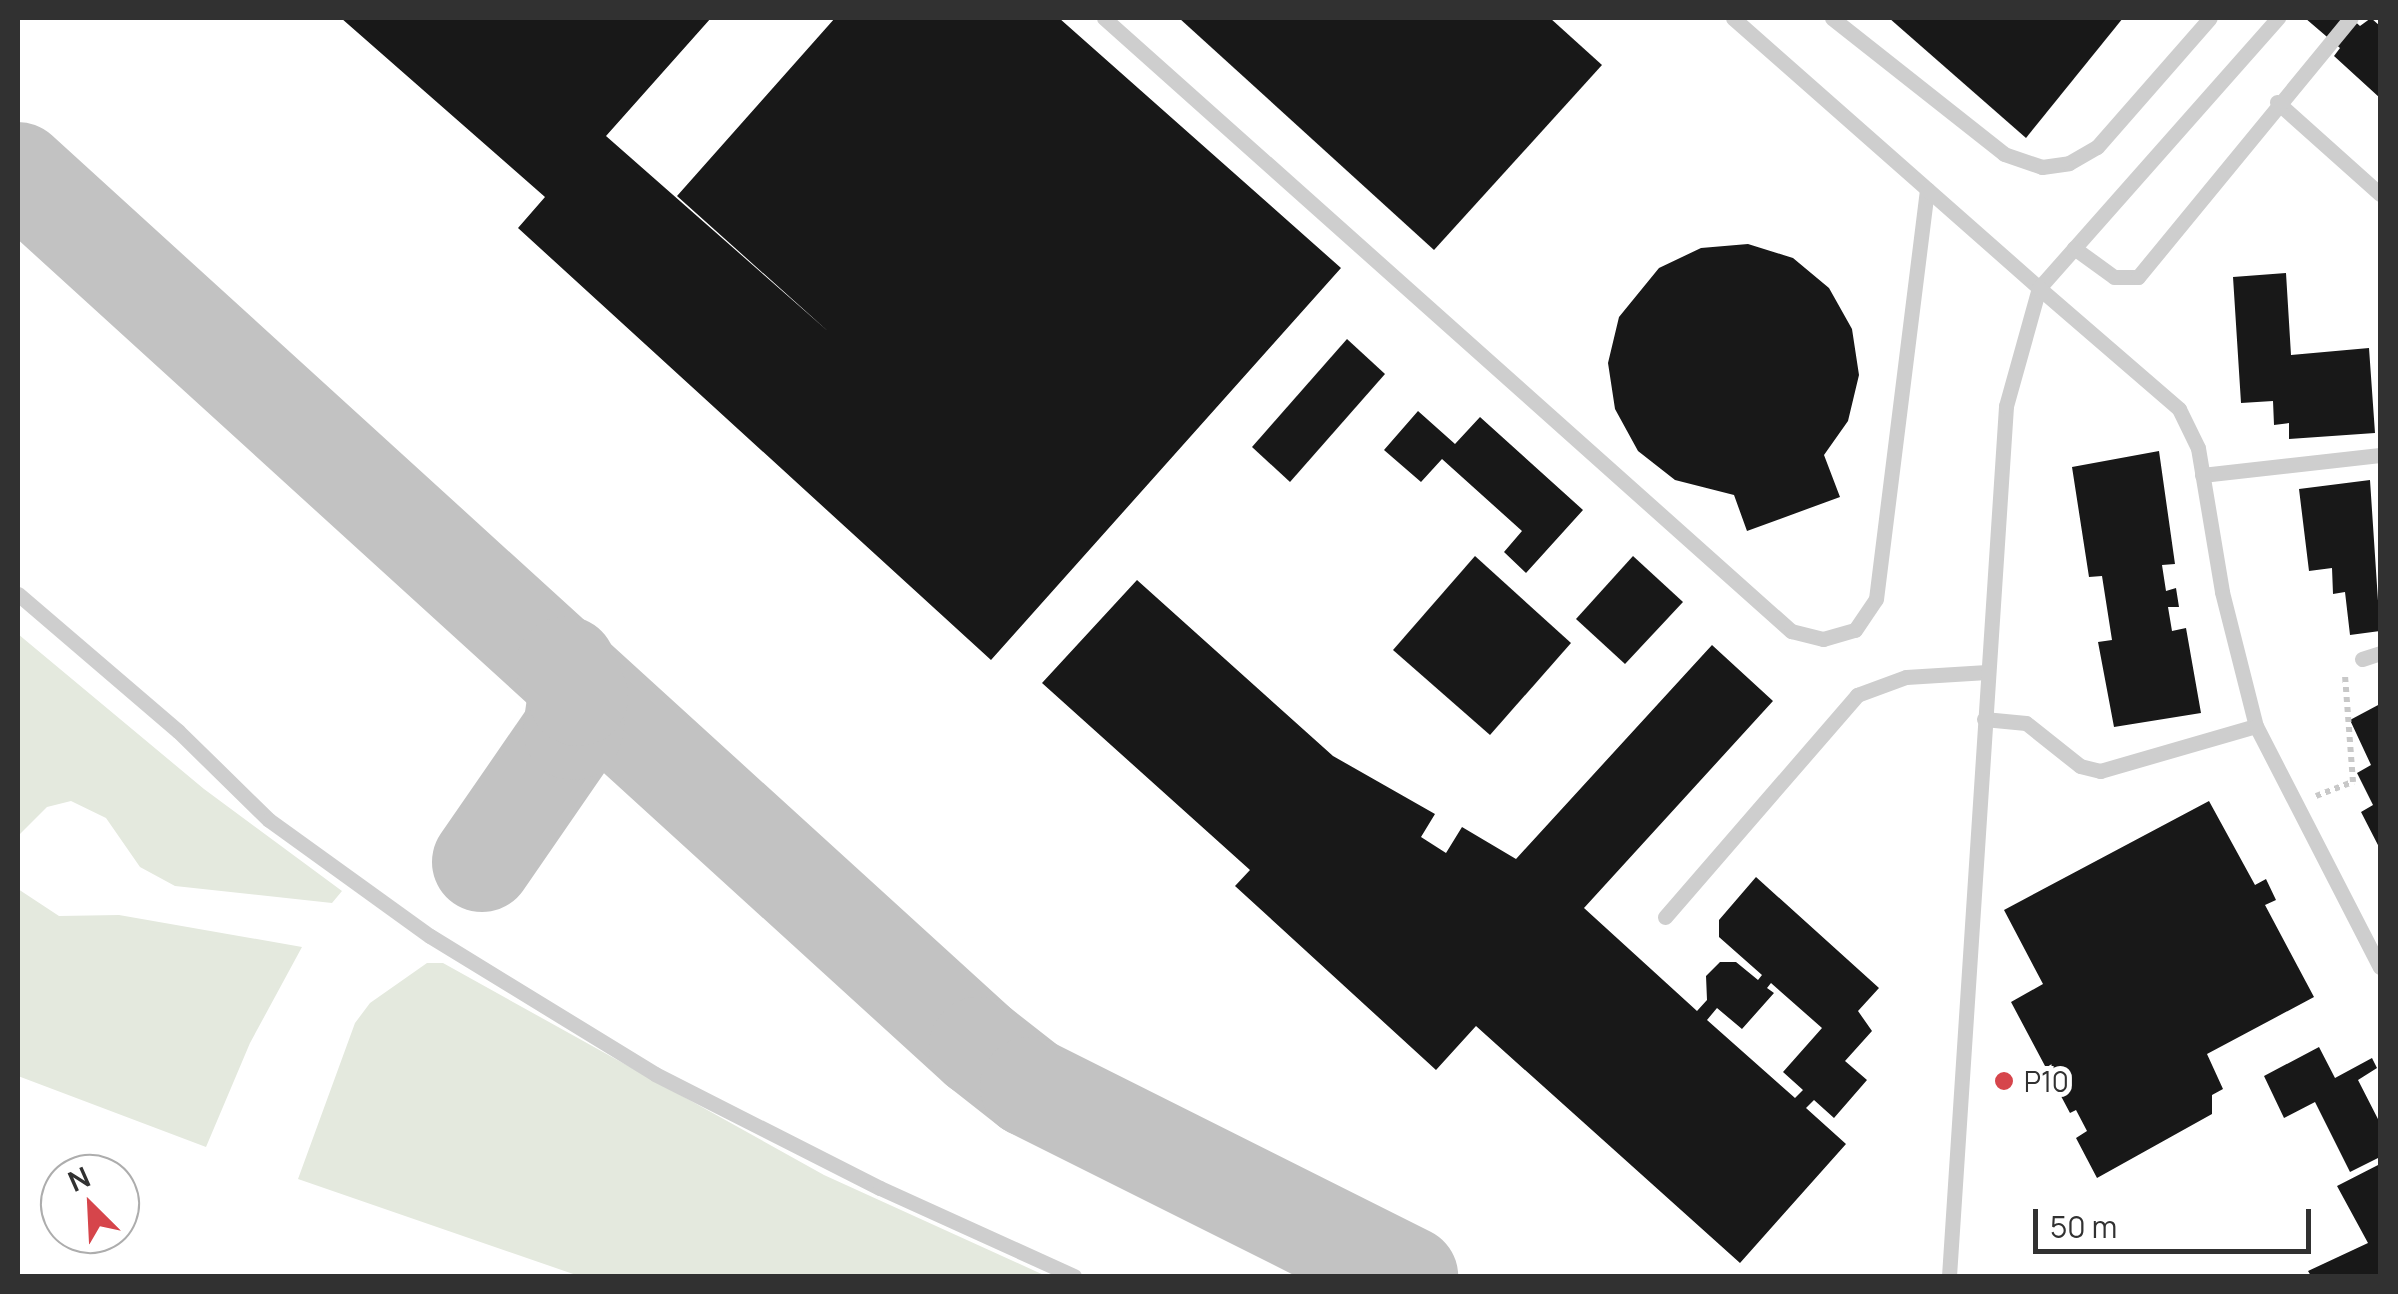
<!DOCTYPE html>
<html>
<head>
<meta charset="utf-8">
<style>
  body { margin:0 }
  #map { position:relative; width:2398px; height:1294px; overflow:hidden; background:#fff; font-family:Manrope,sans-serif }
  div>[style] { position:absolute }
  .green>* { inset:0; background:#e4e9de }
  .taxiway>* { height:100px; margin:-50px; padding:0 50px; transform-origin:50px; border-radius:50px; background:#c2c2c2 }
  .building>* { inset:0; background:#181818 }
  .path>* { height:6px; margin-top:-3px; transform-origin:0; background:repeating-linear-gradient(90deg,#c8c8c8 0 5px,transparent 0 10px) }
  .service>* { height:15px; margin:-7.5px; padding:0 7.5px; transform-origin:7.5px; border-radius:7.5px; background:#cecece }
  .dots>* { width:28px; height:28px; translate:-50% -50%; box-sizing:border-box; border:5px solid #fff; border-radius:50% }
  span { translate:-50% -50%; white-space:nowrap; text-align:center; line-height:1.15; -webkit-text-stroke:10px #fff; paint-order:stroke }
  .poi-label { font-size:28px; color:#313131 }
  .left { translate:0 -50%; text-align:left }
  .frame { position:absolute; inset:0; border:20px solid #313131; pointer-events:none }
  .north { position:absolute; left:40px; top:1154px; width:100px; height:100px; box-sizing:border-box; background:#fff; border:2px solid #adadad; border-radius:50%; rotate:336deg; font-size:28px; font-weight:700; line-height:40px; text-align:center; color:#313131 }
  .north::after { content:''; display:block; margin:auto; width:35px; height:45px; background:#d6454b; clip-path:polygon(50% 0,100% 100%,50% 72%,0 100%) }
  .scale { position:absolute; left:2033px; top:1209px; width:278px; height:45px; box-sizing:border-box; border:5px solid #313131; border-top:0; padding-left:12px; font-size:30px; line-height:35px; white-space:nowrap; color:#313131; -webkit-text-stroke:8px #fff; paint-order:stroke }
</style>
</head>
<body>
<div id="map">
  <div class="green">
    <div style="clip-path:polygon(18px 634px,204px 789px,342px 891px,332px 903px,175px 886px,140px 867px,106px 818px,71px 801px,47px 807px,18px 836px)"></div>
    <div style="clip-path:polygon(18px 889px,59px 916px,119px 915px,302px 947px,250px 1043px,206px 1147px,18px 1076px)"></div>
    <div style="clip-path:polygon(427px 963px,443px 963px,824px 1175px,1046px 1276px,579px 1276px,298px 1179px,355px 1023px,370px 1003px)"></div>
  </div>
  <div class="taxiway">
    <div style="left:18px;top:172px;width:1300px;rotate:42.32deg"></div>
    <div style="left:979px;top:1047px;width:65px;rotate:38.1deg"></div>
    <div style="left:1030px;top:1087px;width:423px;rotate:26.6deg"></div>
    <div style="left:482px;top:862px;width:160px;rotate:-55.4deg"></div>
    <div style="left:573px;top:730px;width:34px;rotate:-82deg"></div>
    <div style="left:578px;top:696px;width:32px;rotate:-112deg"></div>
  </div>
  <div class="building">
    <div style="clip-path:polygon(341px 18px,711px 18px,606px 136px,830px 333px,677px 196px,835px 18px,1059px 18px,1341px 268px,991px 660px,518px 228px,545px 197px)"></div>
    <div style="clip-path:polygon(1179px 18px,1550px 18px,1602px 65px,1434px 250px)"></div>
    <div style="clip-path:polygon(1889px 18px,2123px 18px,2026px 138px)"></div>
    <div style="clip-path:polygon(2305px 18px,2351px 18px,2360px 26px,2371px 18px,2380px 26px,2380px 98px,2334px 56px,2340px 48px)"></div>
    <div style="clip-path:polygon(1748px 244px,1793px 258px,1829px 288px,1852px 329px,1859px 375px,1848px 421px,1824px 455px,1840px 497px,1747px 531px,1734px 495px,1675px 480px,1638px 451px,1615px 409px,1608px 363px,1619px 317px,1659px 268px,1701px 248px)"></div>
    <div style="clip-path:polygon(2286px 273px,2291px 355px,2369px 348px,2375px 433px,2289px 439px,2289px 423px,2274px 425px,2273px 401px,2241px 403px,2233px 277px)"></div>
    <div style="clip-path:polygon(1347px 339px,1385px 374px,1290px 482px,1252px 447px)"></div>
    <div style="clip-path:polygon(1418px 411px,1455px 444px,1480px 417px,1583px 510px,1526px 573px,1504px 552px,1522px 531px,1442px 459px,1421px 482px,1384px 450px)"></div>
    <div style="clip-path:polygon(2159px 451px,2175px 564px,2162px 565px,2166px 591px,2176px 588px,2179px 607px,2168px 607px,2172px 631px,2186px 628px,2201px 713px,2114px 727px,2098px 642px,2112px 640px,2102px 576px,2089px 577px,2072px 467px)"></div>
    <div style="clip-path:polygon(2370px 480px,2380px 631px,2350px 635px,2345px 592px,2333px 594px,2332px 568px,2309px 571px,2299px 489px)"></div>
    <div style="clip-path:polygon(1475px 556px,1571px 643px,1490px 735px,1393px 650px)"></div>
    <div style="clip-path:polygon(1633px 556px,1683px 602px,1625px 664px,1576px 619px)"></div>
    <div style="clip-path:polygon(evenodd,1137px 580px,1333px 756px,1435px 814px,1421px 837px,1446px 853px,1462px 827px,1516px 859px,1712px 645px,1773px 701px,1584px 908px,1697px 1011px,1707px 1000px,1706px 976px,1720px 962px,1736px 962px,1758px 980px,1762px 975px,1719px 937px,1719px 920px,1756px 877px,1879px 988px,1858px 1011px,1872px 1031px,1845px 1061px,1867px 1080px,1834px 1118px,1814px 1100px,1806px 1108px,1846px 1144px,1740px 1263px,1476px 1026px,1436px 1070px,1235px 886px,1250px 870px,1042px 683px,1137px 580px,1771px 983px,1822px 1028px,1783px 1072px,1803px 1090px,1795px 1098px,1707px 1020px,1717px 1008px,1742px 1029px,1774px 993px,1767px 988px,1771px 983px)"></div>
    <div style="clip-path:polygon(2380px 704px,2380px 849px,2361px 812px,2373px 805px,2357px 773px,2371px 765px,2350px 720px)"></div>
    <div style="clip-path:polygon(2209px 801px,2255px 885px,2266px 879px,2276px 900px,2265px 905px,2314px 997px,2207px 1054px,2223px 1089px,2212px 1095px,2212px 1114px,2097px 1178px,2076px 1138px,2087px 1131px,2076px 1110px,2070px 1113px,2011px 1002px,2043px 984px,2004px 910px)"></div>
    <div style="clip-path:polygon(2319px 1047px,2335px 1078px,2372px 1058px,2377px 1068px,2358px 1080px,2380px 1123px,2380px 1157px,2350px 1172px,2315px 1102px,2284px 1118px,2264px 1076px)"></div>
    <div style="clip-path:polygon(2380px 1164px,2380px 1276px,2311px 1276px,2308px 1271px,2368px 1243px,2337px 1186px)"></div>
  </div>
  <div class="path">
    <div style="left:2316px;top:796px;width:40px;rotate:-21deg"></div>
    <div style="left:2353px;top:782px;width:106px;rotate:-94.3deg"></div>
  </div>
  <div class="service">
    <div style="left:1104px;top:18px;width:921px;rotate:41.74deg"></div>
    <div style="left:1791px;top:631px;width:33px;rotate:14deg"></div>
    <div style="left:1823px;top:639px;width:33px;rotate:-16deg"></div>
    <div style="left:1855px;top:630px;width:37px;rotate:-56deg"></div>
    <div style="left:1876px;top:599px;width:413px;rotate:-82.9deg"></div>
    <div style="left:1733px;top:18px;width:408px;rotate:41.4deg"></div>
    <div style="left:2039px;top:288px;width:361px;rotate:-48.5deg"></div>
    <div style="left:1832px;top:18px;width:219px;rotate:38.3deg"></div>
    <div style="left:2004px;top:154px;width:40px;rotate:18.9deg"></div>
    <div style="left:2042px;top:167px;width:27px;rotate:-8deg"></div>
    <div style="left:2069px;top:163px;width:32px;rotate:-30deg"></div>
    <div style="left:2097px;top:147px;width:171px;rotate:-48.8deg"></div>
    <div style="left:2277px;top:102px;width:138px;rotate:41.8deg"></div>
    <div style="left:2074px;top:248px;width:49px;rotate:35.9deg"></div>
    <div style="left:2114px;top:277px;width:24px"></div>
    <div style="left:2138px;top:277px;width:335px;rotate:-50.6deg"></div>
    <div style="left:2202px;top:475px;width:179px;rotate:-6.4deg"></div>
    <div style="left:18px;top:594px;width:211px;rotate:40.6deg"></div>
    <div style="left:178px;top:731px;width:127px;rotate:44.4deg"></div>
    <div style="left:269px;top:820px;width:198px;rotate:35.8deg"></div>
    <div style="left:430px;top:936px;width:264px;rotate:31.5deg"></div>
    <div style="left:655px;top:1074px;width:252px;rotate:26.9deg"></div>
    <div style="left:880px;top:1188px;width:213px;rotate:24.4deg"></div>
    <div style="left:2362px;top:659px;width:19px;rotate:-18deg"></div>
    <div style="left:1984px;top:719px;width:42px;rotate:5.4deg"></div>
    <div style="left:2026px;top:723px;width:69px;rotate:38.5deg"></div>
    <div style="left:2080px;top:766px;width:21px;rotate:14deg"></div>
    <div style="left:2100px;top:771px;width:162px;rotate:-16.1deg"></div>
    <div style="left:1665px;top:917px;width:294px;rotate:-49.1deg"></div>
    <div style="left:1857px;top:695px;width:52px;rotate:-20.2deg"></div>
    <div style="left:1906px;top:677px;width:81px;rotate:-3.5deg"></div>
    <div style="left:1949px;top:1276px;width:872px;rotate:-86.25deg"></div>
    <div style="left:2006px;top:406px;width:123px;rotate:-74.4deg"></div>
    <div style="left:2039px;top:288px;width:185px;rotate:40.8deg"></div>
    <div style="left:2179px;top:409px;width:43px;rotate:64deg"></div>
    <div style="left:2198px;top:448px;width:146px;rotate:80.5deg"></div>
    <div style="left:2222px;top:592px;width:138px;rotate:75.8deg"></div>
    <div style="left:2256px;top:726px;width:271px;rotate:62.8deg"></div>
  </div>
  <div class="dots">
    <div style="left:2004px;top:1081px;background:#d6454b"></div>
  </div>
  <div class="poi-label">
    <span class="left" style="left:2024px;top:1081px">P10</span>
  </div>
  <div class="frame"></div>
  <div class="north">N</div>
  <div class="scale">50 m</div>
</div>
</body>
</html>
